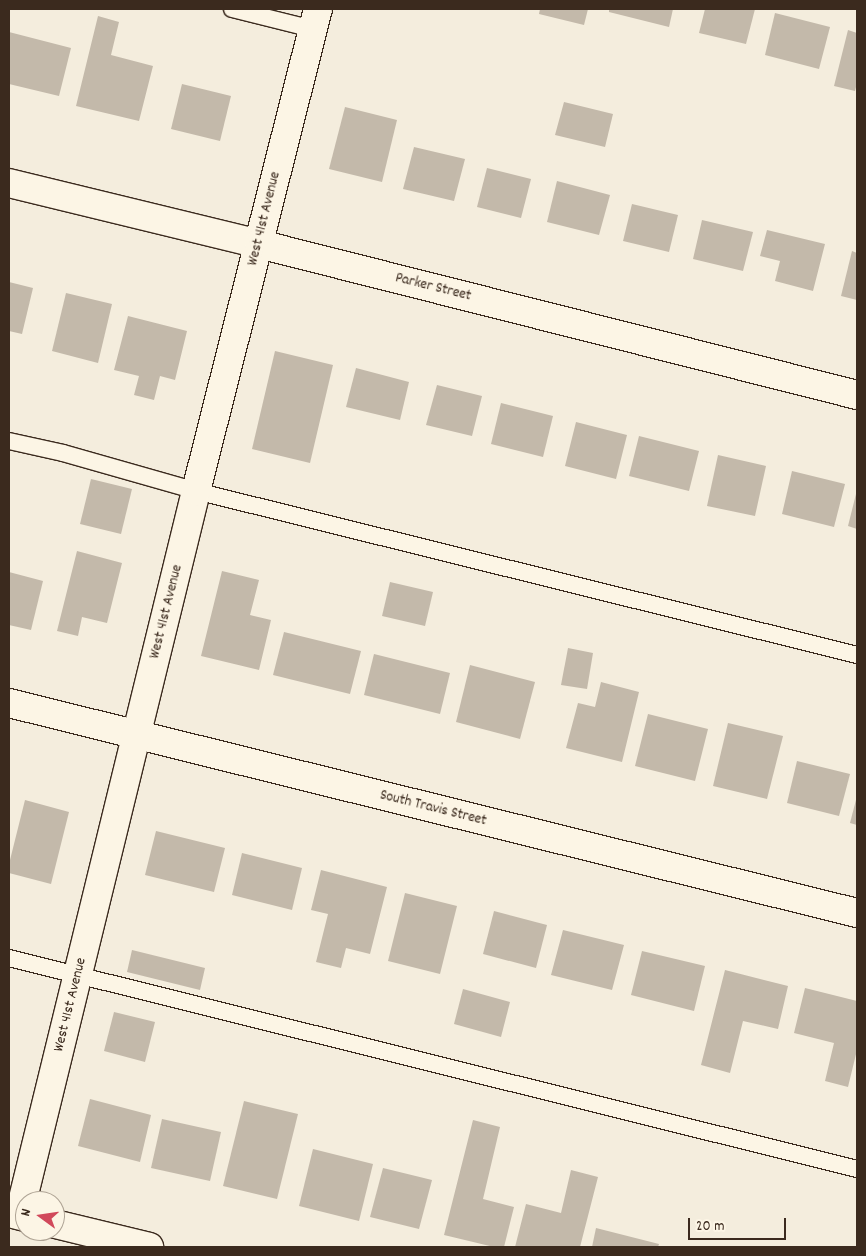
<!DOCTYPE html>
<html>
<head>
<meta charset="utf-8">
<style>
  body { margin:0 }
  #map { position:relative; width:866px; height:1256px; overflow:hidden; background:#f4eddd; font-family:Dekko,sans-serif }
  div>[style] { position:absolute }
  .building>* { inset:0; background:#c3b9aa }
  .roads { filter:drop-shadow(1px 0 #3b2a1e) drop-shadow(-1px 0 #3b2a1e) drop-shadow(0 1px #3b2a1e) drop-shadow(0 -1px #3b2a1e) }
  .service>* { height:16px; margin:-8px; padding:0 8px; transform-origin:8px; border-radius:8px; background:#fcf5e5 }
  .minor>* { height:28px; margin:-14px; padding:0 14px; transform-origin:14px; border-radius:14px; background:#fcf5e5 }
  .tertiary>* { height:28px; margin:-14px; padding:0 14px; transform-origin:14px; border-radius:14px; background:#fcf5e5 }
  .secondary>* { height:28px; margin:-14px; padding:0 14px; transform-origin:14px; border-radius:14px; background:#fcf5e5 }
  span { translate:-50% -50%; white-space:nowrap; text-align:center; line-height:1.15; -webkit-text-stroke:5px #fcf5e5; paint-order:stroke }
  .street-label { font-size:15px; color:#3b2a1e }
  .frame { position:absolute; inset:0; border:10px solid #3b2a1e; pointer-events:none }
  .north { position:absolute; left:15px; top:1191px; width:50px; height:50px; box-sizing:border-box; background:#fcf5e5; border:1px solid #afa495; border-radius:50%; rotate:284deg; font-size:14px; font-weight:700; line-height:20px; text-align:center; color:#3b2a1e }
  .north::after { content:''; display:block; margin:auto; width:18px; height:22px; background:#d1495b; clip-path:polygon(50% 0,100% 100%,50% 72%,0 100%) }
  .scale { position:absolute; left:688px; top:1218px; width:98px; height:22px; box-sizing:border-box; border:2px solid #3b2a1e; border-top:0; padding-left:6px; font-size:15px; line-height:18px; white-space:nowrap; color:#3b2a1e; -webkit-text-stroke:4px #fcf5e5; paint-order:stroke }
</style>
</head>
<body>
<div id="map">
  <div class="building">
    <div style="clip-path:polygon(540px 9px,588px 9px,584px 25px,539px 14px)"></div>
    <div style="clip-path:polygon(609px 9px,673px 9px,669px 27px,609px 12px)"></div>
    <div style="clip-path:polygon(705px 9px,755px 9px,746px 44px,699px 33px)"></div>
    <div style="clip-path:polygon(775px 13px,830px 27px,819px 69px,765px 55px)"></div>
    <div style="clip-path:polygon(98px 16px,119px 22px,111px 55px,153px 66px,139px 121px,76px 106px)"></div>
    <div style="clip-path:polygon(848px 30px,857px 33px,857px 83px,855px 91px,834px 86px)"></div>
    <div style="clip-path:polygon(9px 32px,71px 48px,59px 96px,9px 84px)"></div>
    <div style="clip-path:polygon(182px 84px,231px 96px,220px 141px,171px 129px)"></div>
    <div style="clip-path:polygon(564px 102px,613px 114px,605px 147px,555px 135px)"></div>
    <div style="clip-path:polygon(345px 107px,397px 120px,382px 182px,329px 169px)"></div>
    <div style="clip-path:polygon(414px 147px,465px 159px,454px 201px,403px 189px)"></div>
    <div style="clip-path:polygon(487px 168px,531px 179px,521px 218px,477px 207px)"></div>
    <div style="clip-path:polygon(557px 181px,610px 195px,599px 235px,547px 222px)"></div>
    <div style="clip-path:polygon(632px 204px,678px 215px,669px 252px,623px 241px)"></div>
    <div style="clip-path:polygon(702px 220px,753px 232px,743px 271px,693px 259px)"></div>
    <div style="clip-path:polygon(767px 230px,825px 244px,813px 291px,775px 281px,780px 261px,760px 256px)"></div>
    <div style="clip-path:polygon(852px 251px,857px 253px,857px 300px,841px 296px)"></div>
    <div style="clip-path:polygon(9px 282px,33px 288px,22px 334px,9px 331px)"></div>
    <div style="clip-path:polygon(66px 293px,112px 304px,98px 363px,52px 351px)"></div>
    <div style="clip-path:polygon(128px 316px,187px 331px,175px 380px,160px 376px,154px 400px,134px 395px,139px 376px,114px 370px)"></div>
    <div style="clip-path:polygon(275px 351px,333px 365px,310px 463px,252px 449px)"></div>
    <div style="clip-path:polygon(356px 368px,409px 382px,400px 420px,346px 407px)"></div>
    <div style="clip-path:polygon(437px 385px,482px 396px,472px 436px,426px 425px)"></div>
    <div style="clip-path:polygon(501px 403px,553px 416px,543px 457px,491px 444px)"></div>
    <div style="clip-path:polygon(576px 422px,627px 435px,616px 479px,565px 466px)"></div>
    <div style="clip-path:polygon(639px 436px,699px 451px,689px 491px,629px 476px)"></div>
    <div style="clip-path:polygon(718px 455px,766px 466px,755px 516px,707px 506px)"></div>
    <div style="clip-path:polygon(792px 471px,845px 484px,834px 527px,782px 514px)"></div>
    <div style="clip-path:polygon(91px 479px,132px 489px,121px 534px,80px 524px)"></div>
    <div style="clip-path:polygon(857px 490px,857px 529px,848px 526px)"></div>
    <div style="clip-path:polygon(77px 551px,122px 563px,107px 623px,82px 617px,78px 636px,57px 631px)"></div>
    <div style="clip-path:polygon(222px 571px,259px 580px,250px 615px,271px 620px,259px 670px,201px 656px)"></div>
    <div style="clip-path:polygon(9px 572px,43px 581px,31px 630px,9px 625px)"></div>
    <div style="clip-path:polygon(390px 582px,433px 592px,425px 626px,382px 616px)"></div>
    <div style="clip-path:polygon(284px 632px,361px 651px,350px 694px,273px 675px)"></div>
    <div style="clip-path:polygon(568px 648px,593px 653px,587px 689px,561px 685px)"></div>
    <div style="clip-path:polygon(374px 654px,450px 673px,440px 714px,364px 695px)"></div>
    <div style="clip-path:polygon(470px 665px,535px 682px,520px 739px,456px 722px)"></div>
    <div style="clip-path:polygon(601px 682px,639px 692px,622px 762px,566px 748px,578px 703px,595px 707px)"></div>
    <div style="clip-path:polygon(648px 714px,708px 729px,695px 781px,635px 766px)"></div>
    <div style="clip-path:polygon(728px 723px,783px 736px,767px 799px,713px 786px)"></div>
    <div style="clip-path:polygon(797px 761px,850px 774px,839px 816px,787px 803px)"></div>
    <div style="clip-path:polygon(857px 796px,857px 825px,850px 823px)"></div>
    <div style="clip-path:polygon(25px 800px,69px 812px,51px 884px,9px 873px,9px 864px)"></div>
    <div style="clip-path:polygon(156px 831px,225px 848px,214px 892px,145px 875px)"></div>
    <div style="clip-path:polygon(242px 853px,302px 868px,292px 910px,232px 895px)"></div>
    <div style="clip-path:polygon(321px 870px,387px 887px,370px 954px,346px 948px,341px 968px,316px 962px,328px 914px,311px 910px)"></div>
    <div style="clip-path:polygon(405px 893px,457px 906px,440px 974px,388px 961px)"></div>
    <div style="clip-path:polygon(494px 911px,547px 925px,536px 968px,483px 954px)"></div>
    <div style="clip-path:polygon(563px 930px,624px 945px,612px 990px,551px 975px)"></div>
    <div style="clip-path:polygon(132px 950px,205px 968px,200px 990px,127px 972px)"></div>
    <div style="clip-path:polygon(642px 951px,705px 966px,694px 1011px,631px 995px)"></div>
    <div style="clip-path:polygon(725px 970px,788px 986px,778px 1029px,743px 1021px,730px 1073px,701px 1065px)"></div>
    <div style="clip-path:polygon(805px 988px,857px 1001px,857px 1050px,848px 1087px,825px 1081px,834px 1043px,794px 1033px)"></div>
    <div style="clip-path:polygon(463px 989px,510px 1002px,501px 1037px,454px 1024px)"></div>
    <div style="clip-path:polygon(114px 1012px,155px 1022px,145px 1062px,104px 1051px)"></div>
    <div style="clip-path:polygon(90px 1099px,151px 1115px,140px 1162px,78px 1146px)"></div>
    <div style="clip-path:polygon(244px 1101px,298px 1114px,277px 1199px,223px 1186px)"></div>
    <div style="clip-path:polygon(162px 1119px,221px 1132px,210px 1181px,151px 1168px)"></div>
    <div style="clip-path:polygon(473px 1120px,500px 1127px,483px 1199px,514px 1207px,504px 1247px,494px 1247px,444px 1235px)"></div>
    <div style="clip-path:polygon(313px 1149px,373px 1164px,359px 1221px,299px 1206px)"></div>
    <div style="clip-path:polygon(383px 1168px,432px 1180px,419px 1229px,370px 1217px)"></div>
    <div style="clip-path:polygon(571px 1170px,598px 1177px,580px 1247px,515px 1247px,526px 1204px,561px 1213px)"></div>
    <div style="clip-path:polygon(596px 1228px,659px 1244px,658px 1247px,592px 1247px)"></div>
  </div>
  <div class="roads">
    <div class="service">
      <div style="left:232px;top:9px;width:83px;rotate:13.9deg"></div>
      <div style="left:9px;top:441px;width:55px;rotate:12.5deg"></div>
      <div style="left:63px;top:453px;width:138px;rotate:15.9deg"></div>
      <div style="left:196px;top:491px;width:681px;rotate:13.93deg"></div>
      <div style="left:9px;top:958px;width:874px;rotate:13.97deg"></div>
    </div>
    <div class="minor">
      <div style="left:9px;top:703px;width:874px;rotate:13.91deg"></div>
      <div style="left:19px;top:1215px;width:745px;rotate:-76.26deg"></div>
      <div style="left:196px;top:491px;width:497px;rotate:-75.8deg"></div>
    </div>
    <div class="tertiary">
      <div style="left:9px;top:1213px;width:16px;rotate:14deg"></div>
      <div style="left:55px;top:1224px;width:97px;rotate:13.7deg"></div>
    </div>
    <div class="secondary">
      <div style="left:9px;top:183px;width:257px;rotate:13.7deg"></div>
      <div style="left:259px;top:244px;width:617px;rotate:14.17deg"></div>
    </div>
  </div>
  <div class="street-label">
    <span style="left:265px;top:219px;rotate:-76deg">West 41st Avenue</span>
    <span style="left:433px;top:288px;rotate:14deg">Parker Street</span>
    <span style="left:167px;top:612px;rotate:-76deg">West 41st Avenue</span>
    <span style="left:433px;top:809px;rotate:14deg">South Travis Street</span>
    <span style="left:71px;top:1005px;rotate:-76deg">West 41st Avenue</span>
  </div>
  <div class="frame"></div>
  <div class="north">N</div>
  <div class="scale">20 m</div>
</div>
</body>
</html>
